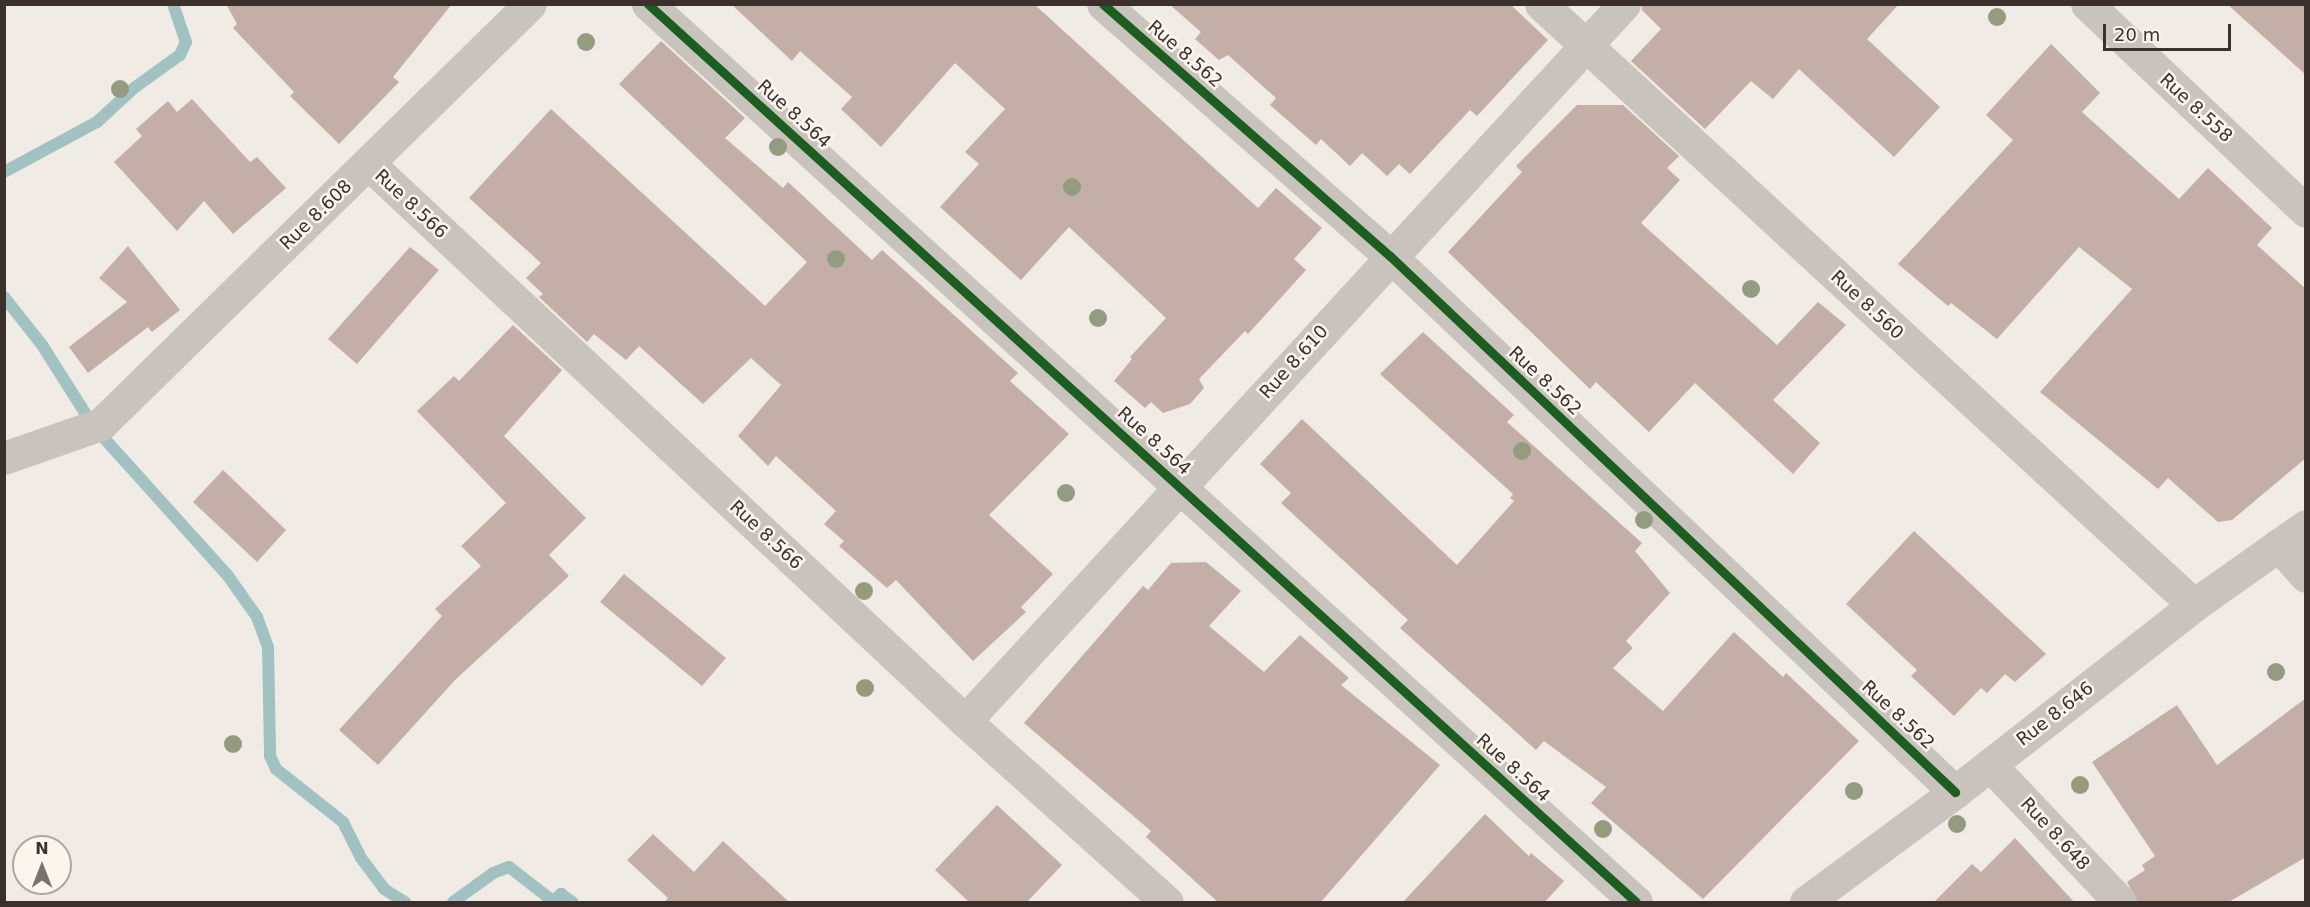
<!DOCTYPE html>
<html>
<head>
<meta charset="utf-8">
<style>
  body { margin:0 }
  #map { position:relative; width:2310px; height:907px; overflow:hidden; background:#f0ebe5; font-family:"DejaVu Sans",sans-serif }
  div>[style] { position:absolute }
  .stream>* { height:12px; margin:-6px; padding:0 6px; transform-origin:6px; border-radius:6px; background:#a1c2c1 }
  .building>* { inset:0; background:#c3afa7 }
  .street>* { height:33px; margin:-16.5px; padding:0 16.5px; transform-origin:16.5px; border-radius:16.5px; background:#c9c3be }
  .cycleway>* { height:9px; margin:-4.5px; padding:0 4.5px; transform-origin:4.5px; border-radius:4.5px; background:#1b5e20 }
  .trees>* { width:18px; height:18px; margin:-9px; border-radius:50%; background:#959b80 }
  span { translate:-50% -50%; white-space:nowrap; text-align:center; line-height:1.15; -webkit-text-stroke:5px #fbf5ee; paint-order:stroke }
  .street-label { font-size:18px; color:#3b302b }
  .frame { position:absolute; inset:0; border:6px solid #3b302b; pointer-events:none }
  .north { position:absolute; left:12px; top:835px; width:60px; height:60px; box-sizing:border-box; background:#fbf5ee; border:2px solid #aea6a0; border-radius:50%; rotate:0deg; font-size:16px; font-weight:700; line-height:24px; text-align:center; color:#3b302b }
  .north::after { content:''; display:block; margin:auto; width:21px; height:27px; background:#7a716c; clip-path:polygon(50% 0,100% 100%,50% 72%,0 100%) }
  .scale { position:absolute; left:2103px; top:24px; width:128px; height:27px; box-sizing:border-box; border:3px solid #3b302b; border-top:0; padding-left:8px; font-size:18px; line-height:21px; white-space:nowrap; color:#3b302b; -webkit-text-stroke:4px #fbf5ee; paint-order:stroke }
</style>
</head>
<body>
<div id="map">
  <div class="stream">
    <div style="left:4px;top:172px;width:106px;rotate:-28.3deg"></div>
    <div style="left:97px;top:122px;width:50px;rotate:-42.6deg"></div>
    <div style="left:134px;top:88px;width:57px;rotate:-35.7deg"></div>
    <div style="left:180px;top:55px;width:14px;rotate:-65deg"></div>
    <div style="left:186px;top:42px;width:40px;rotate:-108.9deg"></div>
    <div style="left:4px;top:297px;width:61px;rotate:51.6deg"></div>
    <div style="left:42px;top:345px;width:97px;rotate:57.6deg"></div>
    <div style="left:94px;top:427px;width:200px;rotate:48deg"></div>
    <div style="left:228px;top:576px;width:50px;rotate:54.7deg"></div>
    <div style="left:257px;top:617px;width:32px;rotate:70deg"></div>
    <div style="left:268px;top:647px;width:109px;rotate:88.9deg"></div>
    <div style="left:270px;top:756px;width:14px;rotate:65deg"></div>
    <div style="left:276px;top:769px;width:85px;rotate:38.3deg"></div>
    <div style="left:343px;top:822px;width:40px;rotate:63.4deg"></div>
    <div style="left:361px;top:858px;width:39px;rotate:53deg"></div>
    <div style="left:384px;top:889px;width:25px;rotate:32deg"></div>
    <div style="left:453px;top:902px;width:49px;rotate:-35.9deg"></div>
    <div style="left:493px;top:873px;width:17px;rotate:-21deg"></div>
    <div style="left:509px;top:867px;width:56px;rotate:37.7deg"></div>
    <div style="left:553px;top:901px;width:11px;rotate:-41deg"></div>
    <div style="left:561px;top:894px;width:14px;rotate:36deg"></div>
  </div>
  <div class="building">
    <div style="clip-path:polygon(226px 4px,452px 4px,393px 77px,399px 82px,339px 144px,290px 96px,294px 92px,233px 28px,237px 24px)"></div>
    <div style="clip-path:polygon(731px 4px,1034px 4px,1258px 208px,1276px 188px,1322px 228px,1294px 259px,1306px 270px,1248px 334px,1245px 331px,1199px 379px,1204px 388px,1190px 404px,1163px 413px,1151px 402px,1145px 408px,1114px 381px,1132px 359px,1130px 357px,1166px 318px,1069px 227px,1021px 280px,940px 207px,979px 164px,965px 152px,1005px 109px,955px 63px,881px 147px,841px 109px,852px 97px,800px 51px,792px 61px)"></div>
    <div style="clip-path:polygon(1169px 4px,1510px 4px,1548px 40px,1477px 116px,1470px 110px,1410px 174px,1399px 164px,1387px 176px,1362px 153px,1350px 166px,1321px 139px,1316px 145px,1270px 105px,1276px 98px,1228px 55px,1219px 60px,1195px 39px,1201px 32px)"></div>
    <div style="clip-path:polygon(1642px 4px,1899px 4px,1867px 39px,1940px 107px,1894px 157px,1799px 69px,1773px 99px,1751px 81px,1705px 129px,1631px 61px,1661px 29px,1642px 10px)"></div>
    <div style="clip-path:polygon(2227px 4px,2306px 4px,2306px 75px)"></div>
    <div style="clip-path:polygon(661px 41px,745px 118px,725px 138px,783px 188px,788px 182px,872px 260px,882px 250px,1018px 373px,1010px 381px,1069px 434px,989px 515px,1053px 574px,1021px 607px,1026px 612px,973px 661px,896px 580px,887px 588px,839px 546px,844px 541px,824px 524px,836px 511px,776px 456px,768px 466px,738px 436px,781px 385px,751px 358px,703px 404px,639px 346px,626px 360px,594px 334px,587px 342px,539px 297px,543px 294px,526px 278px,541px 263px,469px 198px,551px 109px,765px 306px,807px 262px,619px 84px)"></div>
    <div style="clip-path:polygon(2051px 44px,2100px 93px,2082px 112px,2179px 199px,2208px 168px,2272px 228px,2257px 245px,2306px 289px,2306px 458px,2232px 520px,2218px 522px,2168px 478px,2158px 489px,2040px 392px,2132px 289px,2079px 247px,1997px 339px,1951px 303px,1948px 306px,1898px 264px,2013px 140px,1986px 115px)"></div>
    <div style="clip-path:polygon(192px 99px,250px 162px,257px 157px,286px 188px,233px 234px,204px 201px,177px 231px,114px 162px,142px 136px,136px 129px,168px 101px,177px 112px)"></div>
    <div style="clip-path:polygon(1577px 105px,1623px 105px,1679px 156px,1667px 168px,1680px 180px,1641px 223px,1777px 345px,1818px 302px,1846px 325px,1773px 400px,1820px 443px,1793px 474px,1695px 383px,1649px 432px,1596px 382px,1590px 389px,1448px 252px,1522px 172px,1516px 166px)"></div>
    <div style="clip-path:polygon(128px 246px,180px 310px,152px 332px,148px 327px,88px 373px,69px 347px,127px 302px,99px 278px)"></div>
    <div style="clip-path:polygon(410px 247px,439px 270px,357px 364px,328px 339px)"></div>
    <div style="clip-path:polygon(513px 325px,562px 370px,504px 436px,586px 518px,549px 555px,569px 576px,456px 679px,378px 765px,339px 730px,442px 616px,435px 609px,481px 566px,461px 546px,506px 503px,417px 411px,454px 376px,459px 381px)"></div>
    <div style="clip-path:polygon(1423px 332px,1514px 415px,1507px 422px,1642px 543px,1635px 551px,1670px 593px,1626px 641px,1633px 648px,1613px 668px,1663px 711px,1734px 632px,1783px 677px,1786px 673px,1859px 741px,1703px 899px,1591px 803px,1606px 787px,1544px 741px,1536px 750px,1400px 628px,1408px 620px,1281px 503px,1291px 493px,1260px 464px,1302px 419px,1457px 565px,1514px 501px,1510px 498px,1513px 494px,1380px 374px)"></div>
    <div style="clip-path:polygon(223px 470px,286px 530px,257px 562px,193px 502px)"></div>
    <div style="clip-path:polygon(1914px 531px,2046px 654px,2015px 682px,2005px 674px,1987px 693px,1981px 688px,1954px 716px,1911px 676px,1917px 670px,1846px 604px)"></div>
    <div style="clip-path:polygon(1206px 562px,1241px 591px,1209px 626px,1264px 672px,1300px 635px,1349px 678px,1341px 685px,1440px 765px,1320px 903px,1219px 903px,1146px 837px,1151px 831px,1024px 723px,1143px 586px,1148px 590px,1171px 563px)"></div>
    <div style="clip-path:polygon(624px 574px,726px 658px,702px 686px,600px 602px)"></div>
    <div style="clip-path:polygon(2306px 698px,2306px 857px,2227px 903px,2138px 903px,2127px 882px,2145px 870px,2142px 865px,2155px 856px,2092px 762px,2177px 705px,2217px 765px)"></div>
    <div style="clip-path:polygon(997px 805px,1062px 865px,1026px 903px,970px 903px,935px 870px)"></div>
    <div style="clip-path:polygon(1485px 814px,1529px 856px,1531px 853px,1564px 881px,1544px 903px,1402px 903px)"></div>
    <div style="clip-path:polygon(653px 834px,694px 872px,723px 841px,790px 903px,664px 903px,668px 898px,627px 860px)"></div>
    <div style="clip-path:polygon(2015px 838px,2075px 903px,1933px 903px,1972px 864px,1981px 872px)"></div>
  </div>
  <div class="street">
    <div style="left:648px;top:4px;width:1335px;rotate:42.27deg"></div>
    <div style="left:1103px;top:4px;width:382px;rotate:41.3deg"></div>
    <div style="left:1390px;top:256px;width:779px;rotate:43.49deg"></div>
    <div style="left:1541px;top:4px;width:887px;rotate:42.63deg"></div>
    <div style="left:2087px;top:4px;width:301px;rotate:43.4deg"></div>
    <div style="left:369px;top:164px;width:816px;rotate:43.06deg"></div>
    <div style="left:965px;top:721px;width:271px;rotate:41.9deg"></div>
    <div style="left:4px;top:458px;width:103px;rotate:-19.3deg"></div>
    <div style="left:101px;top:424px;width:600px;rotate:-44.39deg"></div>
    <div style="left:2278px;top:545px;width:42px;rotate:47.9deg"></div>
    <div style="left:965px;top:721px;width:974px;rotate:-47.41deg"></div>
    <div style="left:1990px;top:765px;width:189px;rotate:46.5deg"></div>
    <div style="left:1806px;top:902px;width:185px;rotate:-36.4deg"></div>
    <div style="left:1955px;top:792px;width:303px;rotate:-38deg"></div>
    <div style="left:2194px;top:605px;width:137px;rotate:-35.2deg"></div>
  </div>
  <div class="cycleway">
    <div style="left:648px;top:4px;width:1335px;rotate:42.27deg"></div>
    <div style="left:1103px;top:4px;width:382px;rotate:41.3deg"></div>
    <div style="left:1390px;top:256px;width:779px;rotate:43.49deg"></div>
  </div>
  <div class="trees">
    <div style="left:1997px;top:17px"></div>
    <div style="left:586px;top:42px"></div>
    <div style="left:120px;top:89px"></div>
    <div style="left:778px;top:147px"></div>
    <div style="left:1072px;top:187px"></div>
    <div style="left:836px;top:259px"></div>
    <div style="left:1751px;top:289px"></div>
    <div style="left:1098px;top:318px"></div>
    <div style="left:1522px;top:451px"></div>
    <div style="left:1066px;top:493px"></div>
    <div style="left:1644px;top:520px"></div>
    <div style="left:864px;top:591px"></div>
    <div style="left:2276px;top:672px"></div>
    <div style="left:865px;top:688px"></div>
    <div style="left:233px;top:744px"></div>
    <div style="left:2080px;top:785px"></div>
    <div style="left:1854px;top:791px"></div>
    <div style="left:1957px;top:824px"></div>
    <div style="left:1603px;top:829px"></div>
  </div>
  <div class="street-label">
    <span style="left:1185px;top:54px;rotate:41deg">Rue 8.562</span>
    <span style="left:2196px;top:108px;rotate:43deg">Rue 8.558</span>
    <span style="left:794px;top:114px;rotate:42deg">Rue 8.564</span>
    <span style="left:411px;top:204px;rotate:43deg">Rue 8.566</span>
    <span style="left:316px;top:215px;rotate:-44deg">Rue 8.608</span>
    <span style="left:1867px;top:305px;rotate:43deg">Rue 8.560</span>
    <span style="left:1294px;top:362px;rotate:-48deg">Rue 8.610</span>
    <span style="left:1545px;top:381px;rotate:43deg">Rue 8.562</span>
    <span style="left:1154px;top:441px;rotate:42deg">Rue 8.564</span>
    <span style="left:766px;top:535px;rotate:43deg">Rue 8.566</span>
    <span style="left:2055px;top:714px;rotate:-38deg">Rue 8.646</span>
    <span style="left:1898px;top:715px;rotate:43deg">Rue 8.562</span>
    <span style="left:1513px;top:768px;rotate:42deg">Rue 8.564</span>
    <span style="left:2055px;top:834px;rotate:47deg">Rue 8.648</span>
  </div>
  <div class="frame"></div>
  <div class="north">N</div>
  <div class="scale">20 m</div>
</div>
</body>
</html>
